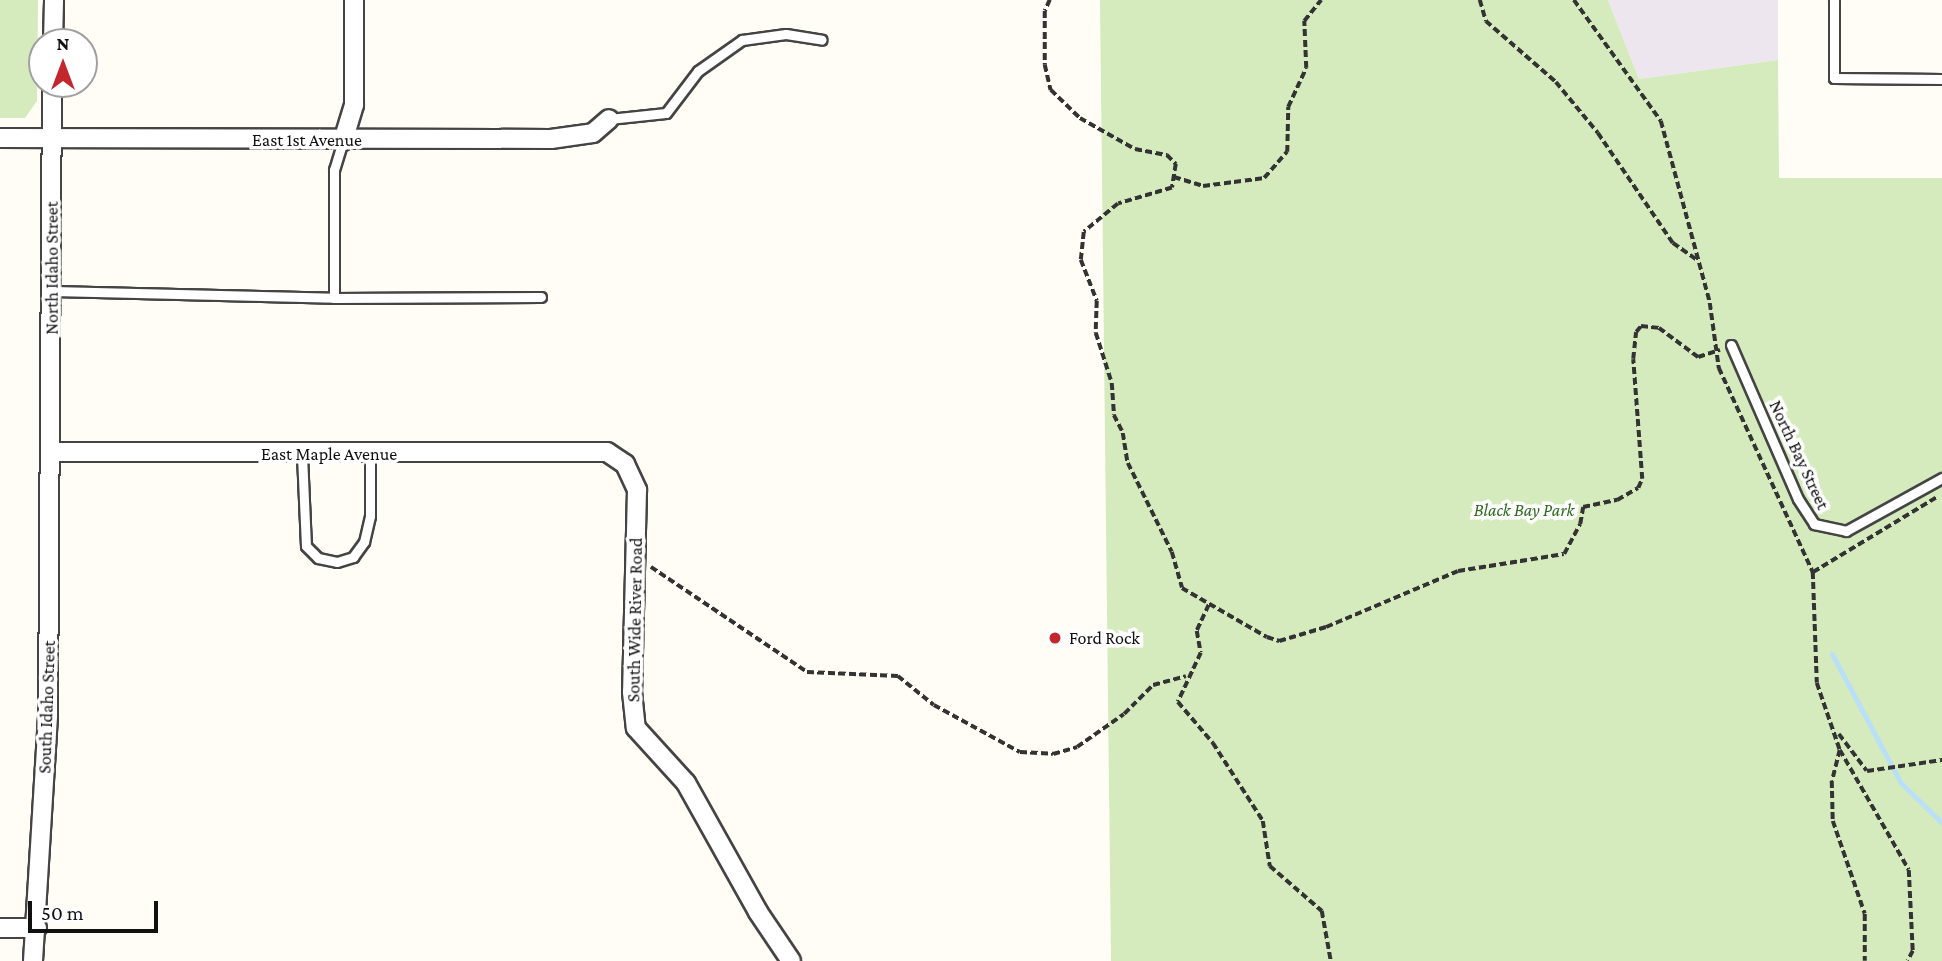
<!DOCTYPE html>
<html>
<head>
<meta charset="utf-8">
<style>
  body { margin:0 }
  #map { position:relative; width:1942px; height:961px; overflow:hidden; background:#fffdf5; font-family:"Crimson Pro",serif }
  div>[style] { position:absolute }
  .industrial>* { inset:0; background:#eee6ef }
  .green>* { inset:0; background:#d5ebbd }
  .stream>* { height:5px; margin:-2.5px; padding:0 2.5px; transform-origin:2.5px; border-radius:2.5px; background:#b9e0f7 }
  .path>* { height:3.5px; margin-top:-1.75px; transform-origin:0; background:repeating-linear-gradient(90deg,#333 0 7px,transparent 0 10.5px) }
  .roads { filter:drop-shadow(2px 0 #444) drop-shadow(-2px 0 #444) drop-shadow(0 2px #444) drop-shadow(0 -2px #444) }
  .lane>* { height:9px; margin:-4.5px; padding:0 4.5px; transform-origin:4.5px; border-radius:4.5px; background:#fff }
  .street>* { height:18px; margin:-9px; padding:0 9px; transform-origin:9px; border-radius:9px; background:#fff }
  .dots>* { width:19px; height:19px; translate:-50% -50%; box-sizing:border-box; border:4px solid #fff; border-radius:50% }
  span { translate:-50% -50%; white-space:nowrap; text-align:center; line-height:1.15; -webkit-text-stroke:7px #fff; paint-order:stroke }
  .street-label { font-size:18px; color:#111 }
  .park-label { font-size:18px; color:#2f6b1f; font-style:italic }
  .poi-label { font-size:18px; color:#111 }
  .left { translate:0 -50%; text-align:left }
  .north { position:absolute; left:28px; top:28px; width:70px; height:70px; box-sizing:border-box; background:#fff; border:2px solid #a0a0a0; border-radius:50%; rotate:0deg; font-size:19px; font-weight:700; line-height:28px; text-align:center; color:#111 }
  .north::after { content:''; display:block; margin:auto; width:24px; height:32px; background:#c4262e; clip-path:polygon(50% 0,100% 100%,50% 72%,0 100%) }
  .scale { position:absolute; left:28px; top:901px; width:130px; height:32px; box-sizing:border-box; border:4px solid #111; border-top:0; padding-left:9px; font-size:21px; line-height:24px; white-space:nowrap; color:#111; -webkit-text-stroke:5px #fff; paint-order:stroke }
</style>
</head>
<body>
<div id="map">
  <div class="industrial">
    <div style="clip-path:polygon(1608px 0,1778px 0,1778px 60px,1639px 79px)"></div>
  </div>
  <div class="green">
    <div style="clip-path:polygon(0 0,38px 0,37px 101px,25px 118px,0 118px)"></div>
    <div style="clip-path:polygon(1100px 0,1608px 0,1639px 79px,1778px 60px,1779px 178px,1942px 178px,1942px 961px,1111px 961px)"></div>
  </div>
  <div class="stream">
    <div style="left:1832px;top:654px;width:146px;rotate:61.9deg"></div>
    <div style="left:1901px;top:783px;width:57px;rotate:44.3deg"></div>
  </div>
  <div class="path">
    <div style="left:1050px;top:0;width:12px;rotate:114deg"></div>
    <div style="left:1045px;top:11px;width:54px;rotate:90deg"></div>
    <div style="left:1045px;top:65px;width:26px;rotate:77deg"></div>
    <div style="left:1051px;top:90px;width:40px;rotate:44deg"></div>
    <div style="left:1080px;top:118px;width:63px;rotate:29.4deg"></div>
    <div style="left:1135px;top:149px;width:33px;rotate:11deg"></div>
    <div style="left:1167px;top:155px;width:13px;rotate:45deg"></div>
    <div style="left:1176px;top:164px;width:24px;rotate:99deg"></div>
    <div style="left:1172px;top:188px;width:56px;rotate:163.5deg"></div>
    <div style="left:1118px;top:204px;width:44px;rotate:140.5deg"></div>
    <div style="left:1084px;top:232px;width:28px;rotate:96deg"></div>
    <div style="left:1081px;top:260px;width:44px;rotate:68.7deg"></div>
    <div style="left:1097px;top:301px;width:32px;rotate:92deg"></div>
    <div style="left:1096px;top:333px;width:52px;rotate:72.3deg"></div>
    <div style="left:1112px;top:383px;width:32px;rotate:86deg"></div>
    <div style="left:1114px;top:415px;width:20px;rotate:63deg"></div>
    <div style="left:1123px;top:433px;width:30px;rotate:81deg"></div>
    <div style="left:1128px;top:463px;width:99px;rotate:63.7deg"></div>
    <div style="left:1172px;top:552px;width:37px;rotate:74deg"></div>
    <div style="left:1182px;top:588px;width:98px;rotate:30deg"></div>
    <div style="left:1267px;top:637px;width:13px;rotate:18deg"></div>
    <div style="left:1279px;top:641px;width:49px;rotate:-16.6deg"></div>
    <div style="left:1326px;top:627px;width:143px;rotate:-23deg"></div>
    <div style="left:1458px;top:571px;width:107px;rotate:-9.1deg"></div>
    <div style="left:1564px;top:554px;width:34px;rotate:-62deg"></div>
    <div style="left:1580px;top:524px;width:17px;rotate:-80deg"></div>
    <div style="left:1583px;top:507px;width:35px;rotate:-12deg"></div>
    <div style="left:1617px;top:500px;width:24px;rotate:-30deg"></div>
    <div style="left:1638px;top:488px;width:10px;rotate:-66deg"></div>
    <div style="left:1642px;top:479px;width:120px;rotate:-94.3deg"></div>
    <div style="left:1633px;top:359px;width:27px;rotate:-84deg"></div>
    <div style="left:1636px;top:332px;width:8px;rotate:-50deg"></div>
    <div style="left:1641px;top:326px;width:18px;rotate:6deg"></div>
    <div style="left:1659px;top:328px;width:49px;rotate:36.6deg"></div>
    <div style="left:1698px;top:357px;width:23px;rotate:-18deg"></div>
    <div style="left:1480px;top:0;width:22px;rotate:74deg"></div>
    <div style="left:1486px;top:21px;width:93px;rotate:41.1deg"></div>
    <div style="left:1556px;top:82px;width:66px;rotate:50.5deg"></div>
    <div style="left:1598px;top:133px;width:133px;rotate:55.7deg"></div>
    <div style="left:1673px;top:243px;width:29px;rotate:35deg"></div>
    <div style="left:1574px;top:0;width:149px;rotate:54.3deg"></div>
    <div style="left:1661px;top:121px;width:188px;rotate:74.9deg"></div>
    <div style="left:1710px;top:303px;width:66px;rotate:82.1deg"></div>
    <div style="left:1719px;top:368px;width:225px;rotate:65.3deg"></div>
    <div style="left:1813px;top:572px;width:111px;rotate:87.9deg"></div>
    <div style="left:1817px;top:683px;width:71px;rotate:71.1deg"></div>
    <div style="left:1840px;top:750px;width:138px;rotate:60.1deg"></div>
    <div style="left:1909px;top:870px;width:81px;rotate:87.2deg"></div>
    <div style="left:1913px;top:951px;width:11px;rotate:117deg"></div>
    <div style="left:1174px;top:177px;width:30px;rotate:17deg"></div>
    <div style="left:1203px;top:186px;width:62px;rotate:-7.5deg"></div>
    <div style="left:1264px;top:178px;width:35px;rotate:-49deg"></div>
    <div style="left:1287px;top:152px;width:45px;rotate:-88.7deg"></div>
    <div style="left:1288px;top:107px;width:43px;rotate:-65.2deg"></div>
    <div style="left:1306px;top:68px;width:47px;rotate:-92.4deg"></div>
    <div style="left:1304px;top:21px;width:27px;rotate:-51deg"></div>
    <div style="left:651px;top:567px;width:188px;rotate:33.9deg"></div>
    <div style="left:807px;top:672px;width:91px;rotate:2.5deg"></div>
    <div style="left:898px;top:676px;width:46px;rotate:38.9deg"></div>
    <div style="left:934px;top:705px;width:98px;rotate:28.7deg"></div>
    <div style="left:1020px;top:752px;width:33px;rotate:3deg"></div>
    <div style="left:1053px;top:754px;width:25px;rotate:-16deg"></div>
    <div style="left:1077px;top:747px;width:57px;rotate:-35.1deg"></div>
    <div style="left:1124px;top:714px;width:41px;rotate:-45deg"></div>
    <div style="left:1153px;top:685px;width:34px;rotate:-15deg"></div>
    <div style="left:1813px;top:572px;width:145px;rotate:-31.2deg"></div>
    <div style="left:1209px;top:605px;width:29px;rotate:115deg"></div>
    <div style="left:1197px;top:631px;width:22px;rotate:80deg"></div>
    <div style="left:1201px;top:653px;width:54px;rotate:115.1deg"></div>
    <div style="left:1178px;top:702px;width:54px;rotate:49.5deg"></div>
    <div style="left:1213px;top:743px;width:93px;rotate:57.3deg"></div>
    <div style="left:1263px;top:821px;width:46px;rotate:81.2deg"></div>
    <div style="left:1270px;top:866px;width:69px;rotate:40.9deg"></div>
    <div style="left:1322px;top:911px;width:51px;rotate:79.8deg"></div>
    <div style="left:1839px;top:734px;width:46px;rotate:52.9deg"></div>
    <div style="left:1867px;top:771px;width:76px;rotate:-8.3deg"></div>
    <div style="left:1840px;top:750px;width:32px;rotate:104deg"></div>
    <div style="left:1832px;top:781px;width:40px;rotate:88.6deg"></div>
    <div style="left:1833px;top:821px;width:98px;rotate:71deg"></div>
    <div style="left:1865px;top:914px;width:47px;rotate:90deg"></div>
  </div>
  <div class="roads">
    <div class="lane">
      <div style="left:1834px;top:0;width:78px;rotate:90deg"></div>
      <div style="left:1834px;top:78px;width:108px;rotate:0.5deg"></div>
      <div style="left:609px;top:119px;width:57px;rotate:-6deg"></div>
      <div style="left:666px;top:113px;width:53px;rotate:-52.7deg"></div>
      <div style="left:698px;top:71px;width:54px;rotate:-35.2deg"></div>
      <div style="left:742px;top:40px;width:44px;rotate:-7.8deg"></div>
      <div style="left:786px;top:34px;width:36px;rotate:9deg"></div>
      <div style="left:53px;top:291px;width:281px;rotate:1.4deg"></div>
      <div style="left:334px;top:298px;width:207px;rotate:-0.3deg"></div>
      <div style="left:334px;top:298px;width:128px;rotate:-90deg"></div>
      <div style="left:334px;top:170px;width:30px;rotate:-73deg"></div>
      <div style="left:1731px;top:345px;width:168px;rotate:66.5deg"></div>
      <div style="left:1798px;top:499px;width:30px;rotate:57deg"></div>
      <div style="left:1814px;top:524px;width:33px;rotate:12deg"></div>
      <div style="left:1846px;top:531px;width:110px;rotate:-28.9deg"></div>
      <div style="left:302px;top:455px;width:91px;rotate:87.5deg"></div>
      <div style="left:306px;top:546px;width:17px;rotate:45deg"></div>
      <div style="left:318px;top:558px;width:19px;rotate:12deg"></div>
      <div style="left:337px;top:562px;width:17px;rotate:-17deg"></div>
      <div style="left:353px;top:557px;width:19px;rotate:-54deg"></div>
      <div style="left:364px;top:542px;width:27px;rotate:-77deg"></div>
      <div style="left:370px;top:516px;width:62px;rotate:-90deg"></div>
    </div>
    <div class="street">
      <div style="left:53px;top:42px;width:42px;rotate:-88.6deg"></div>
      <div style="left:0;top:138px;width:551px;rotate:0.1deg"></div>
      <div style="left:551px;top:139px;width:42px;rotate:-8.1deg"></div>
      <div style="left:593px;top:133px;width:21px;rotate:-41deg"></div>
      <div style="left:343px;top:141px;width:38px;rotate:-73deg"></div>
      <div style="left:354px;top:105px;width:105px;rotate:-90deg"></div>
      <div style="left:51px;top:452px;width:556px"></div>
      <div style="left:607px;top:452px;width:22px;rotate:34deg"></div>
      <div style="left:625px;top:464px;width:29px;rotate:65deg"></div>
      <div style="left:637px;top:490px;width:202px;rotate:91.4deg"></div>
      <div style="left:632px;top:692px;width:36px;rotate:84deg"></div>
      <div style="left:636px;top:728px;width:74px;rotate:47.7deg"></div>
      <div style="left:686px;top:783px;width:148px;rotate:60.8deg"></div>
      <div style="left:758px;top:912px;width:59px;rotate:56deg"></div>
      <div style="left:0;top:928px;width:37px"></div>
      <div style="left:33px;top:961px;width:245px;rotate:-86.5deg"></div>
      <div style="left:48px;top:716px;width:632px;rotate:-89.64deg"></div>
    </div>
  </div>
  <div class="dots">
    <div style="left:1055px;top:638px;background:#c4262e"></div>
  </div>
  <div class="street-label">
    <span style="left:307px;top:140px">East 1st Avenue</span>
    <span style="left:52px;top:268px;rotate:-90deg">North Idaho Street</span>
    <span style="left:329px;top:454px">East Maple Avenue</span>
    <span style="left:1799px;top:455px;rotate:65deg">North Bay Street</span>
    <span style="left:635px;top:620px;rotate:-89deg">South Wide River Road</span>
    <span style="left:47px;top:707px;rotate:-88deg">South Idaho Street</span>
  </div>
  <div class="park-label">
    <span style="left:1524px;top:510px">Black Bay Park</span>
  </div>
  <div class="poi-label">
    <span class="left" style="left:1069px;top:638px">Ford Rock</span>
  </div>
  <div class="north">N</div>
  <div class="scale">50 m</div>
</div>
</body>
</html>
